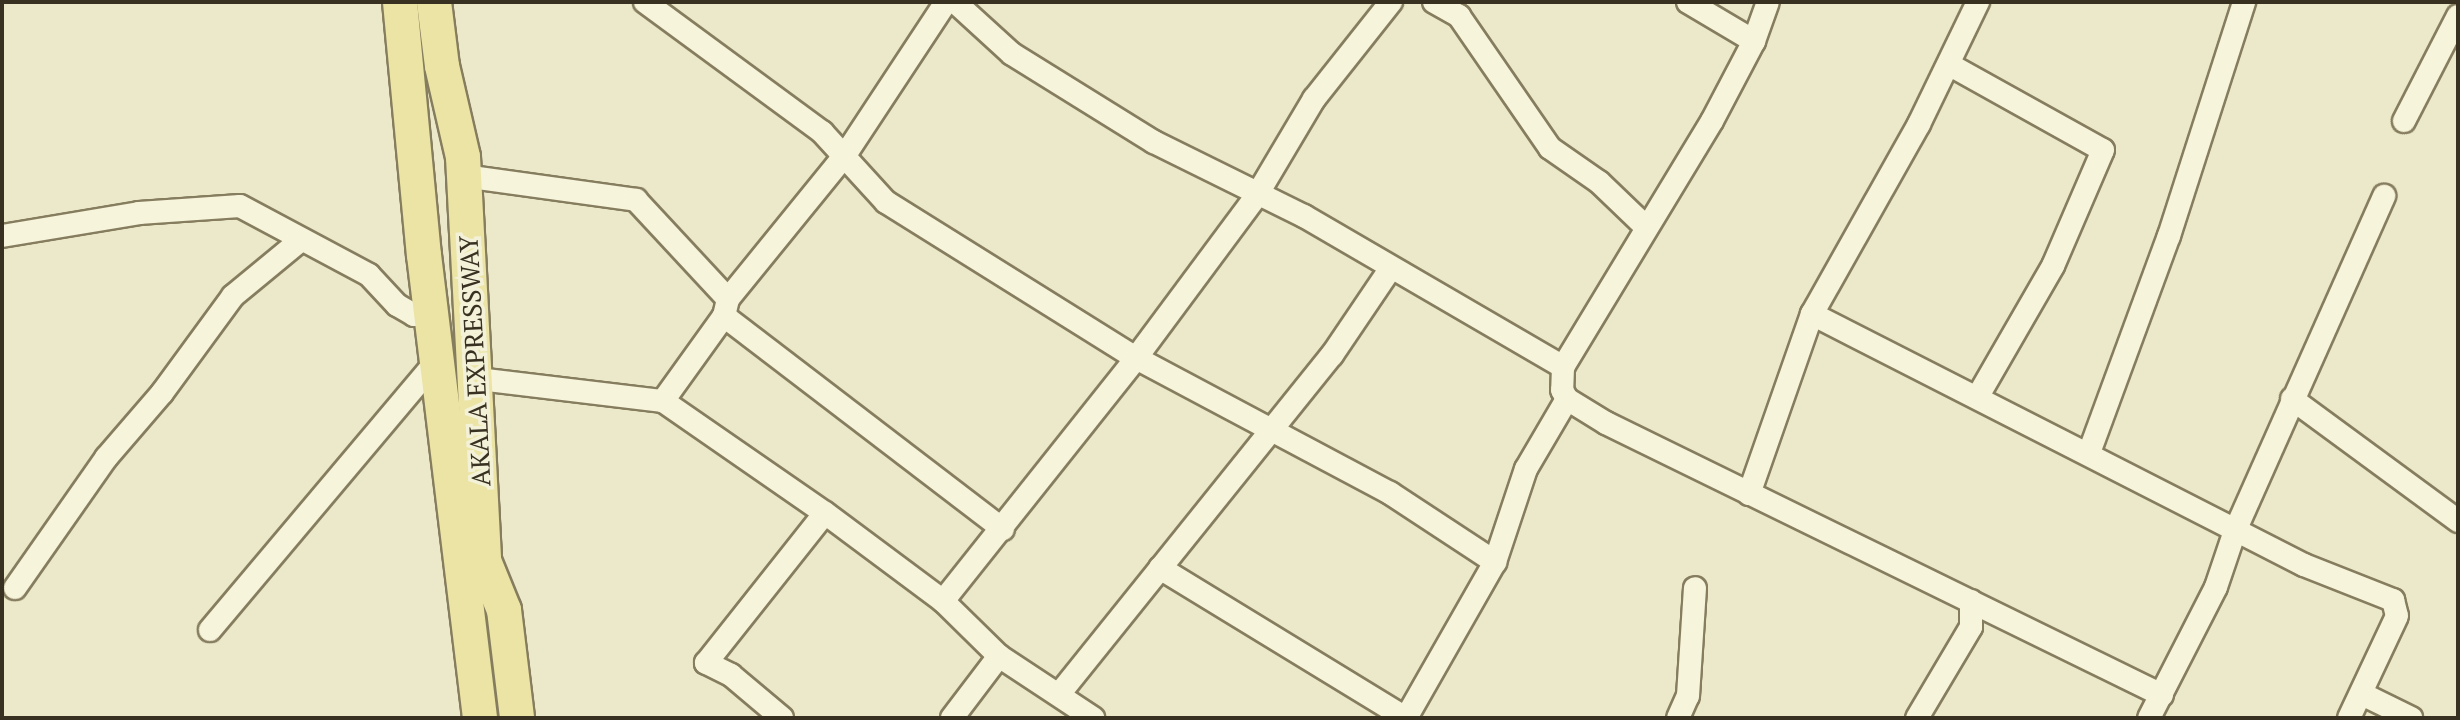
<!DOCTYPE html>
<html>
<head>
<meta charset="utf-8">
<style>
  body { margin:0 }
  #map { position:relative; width:2460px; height:720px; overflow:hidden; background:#ebe9c9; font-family:"PT Serif",serif }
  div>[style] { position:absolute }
  .roads { filter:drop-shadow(2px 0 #867d5f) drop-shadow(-2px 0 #867d5f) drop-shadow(0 2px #867d5f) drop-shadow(0 -2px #867d5f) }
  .minor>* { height:22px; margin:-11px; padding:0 11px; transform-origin:11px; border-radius:11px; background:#f7f4dc }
  .primary>* { height:34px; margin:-17px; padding:0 17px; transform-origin:17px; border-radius:17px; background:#ebe4a5 }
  span { translate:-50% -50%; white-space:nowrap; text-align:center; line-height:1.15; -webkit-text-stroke:7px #f3f1d8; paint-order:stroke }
  .street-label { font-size:26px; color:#383121 }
  .frame { position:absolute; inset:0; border:4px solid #383121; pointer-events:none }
</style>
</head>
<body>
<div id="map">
  <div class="roads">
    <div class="minor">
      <div style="left:645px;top:2px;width:220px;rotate:36.3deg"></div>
      <div style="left:822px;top:132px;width:95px;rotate:47.6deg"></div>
      <div style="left:886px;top:202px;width:295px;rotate:32deg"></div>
      <div style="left:1136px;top:358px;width:288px;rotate:28deg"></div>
      <div style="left:1390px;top:493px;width:126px;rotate:33.3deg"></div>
      <div style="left:946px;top:2px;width:183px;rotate:123.4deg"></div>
      <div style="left:845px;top:155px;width:186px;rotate:129.1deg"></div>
      <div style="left:728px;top:299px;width:17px;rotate:103deg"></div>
      <div style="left:724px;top:316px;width:105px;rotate:125.7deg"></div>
      <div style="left:663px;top:401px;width:197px;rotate:34.7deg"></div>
      <div style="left:825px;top:513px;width:147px;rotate:36.7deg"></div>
      <div style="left:943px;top:601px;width:78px;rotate:44.5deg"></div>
      <div style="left:999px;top:656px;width:113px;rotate:33.4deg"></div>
      <div style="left:955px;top:2px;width:77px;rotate:42.4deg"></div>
      <div style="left:1012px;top:54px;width:167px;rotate:31.8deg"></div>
      <div style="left:1154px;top:142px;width:167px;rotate:26.3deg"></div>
      <div style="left:1304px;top:216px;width:300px;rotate:30.2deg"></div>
      <div style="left:1563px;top:367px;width:288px;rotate:-58.8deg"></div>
      <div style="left:1712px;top:121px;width:90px;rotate:-62.3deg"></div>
      <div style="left:1754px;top:41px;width:41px;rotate:-70.3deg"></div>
      <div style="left:1434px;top:2px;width:29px;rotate:29deg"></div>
      <div style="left:1459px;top:16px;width:160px;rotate:55.4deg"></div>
      <div style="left:1550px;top:148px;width:60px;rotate:34.8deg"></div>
      <div style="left:1599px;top:182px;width:65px;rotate:43.8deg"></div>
      <div style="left:1688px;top:2px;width:77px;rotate:30.6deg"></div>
      <div style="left:1950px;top:65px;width:175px;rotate:29.1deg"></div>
      <div style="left:2103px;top:150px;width:126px;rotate:113.3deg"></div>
      <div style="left:2053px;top:266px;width:150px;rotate:120deg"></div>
      <div style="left:2404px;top:121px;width:118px;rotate:-62.8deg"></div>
      <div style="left:464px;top:176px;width:174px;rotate:7.9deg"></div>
      <div style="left:636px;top:200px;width:135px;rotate:47.1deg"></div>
      <div style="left:2px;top:236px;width:139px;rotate:-9.5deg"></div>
      <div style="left:139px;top:213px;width:101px;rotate:-4deg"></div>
      <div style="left:240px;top:206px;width:146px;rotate:28.1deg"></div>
      <div style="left:369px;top:275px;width:41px;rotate:47deg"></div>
      <div style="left:397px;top:305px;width:20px;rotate:30deg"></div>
      <div style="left:414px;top:315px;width:18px;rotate:-9deg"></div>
      <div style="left:1812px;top:314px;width:552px;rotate:27.03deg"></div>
      <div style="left:2304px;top:565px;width:96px;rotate:21.5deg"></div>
      <div style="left:2393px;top:600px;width:16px;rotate:76deg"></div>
      <div style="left:2397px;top:616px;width:113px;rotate:115.2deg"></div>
      <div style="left:724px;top:316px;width:351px;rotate:37.4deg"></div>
      <div style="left:1563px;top:367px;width:23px;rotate:92deg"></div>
      <div style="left:1562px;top:390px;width:10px;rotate:61deg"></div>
      <div style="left:1567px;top:399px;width:46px;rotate:31.6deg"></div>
      <div style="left:1606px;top:423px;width:619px;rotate:26.07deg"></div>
      <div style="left:478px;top:379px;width:186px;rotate:6.8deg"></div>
      <div style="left:2292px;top:399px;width:206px;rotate:36.3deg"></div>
      <div style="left:2089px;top:453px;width:231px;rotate:-69.8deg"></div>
      <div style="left:2169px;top:236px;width:246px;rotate:-72.2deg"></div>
      <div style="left:1749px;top:494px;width:191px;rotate:-70.7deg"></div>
      <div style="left:1812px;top:314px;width:218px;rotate:-60.6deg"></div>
      <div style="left:1919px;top:124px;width:136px;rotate:-64.2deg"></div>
      <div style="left:1160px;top:568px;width:288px;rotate:31.4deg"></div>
      <div style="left:1406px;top:718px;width:180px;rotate:-60.3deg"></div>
      <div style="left:1495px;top:562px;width:98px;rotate:-71.6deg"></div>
      <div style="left:1526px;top:469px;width:81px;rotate:-59.6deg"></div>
      <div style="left:15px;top:588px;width:159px;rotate:-55deg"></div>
      <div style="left:106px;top:458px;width:86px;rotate:-49.3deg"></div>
      <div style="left:162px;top:393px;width:120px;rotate:-53.8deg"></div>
      <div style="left:233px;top:296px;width:88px;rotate:-39.5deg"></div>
      <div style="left:943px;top:601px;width:310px;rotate:-51.5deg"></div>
      <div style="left:1136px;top:358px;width:203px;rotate:-53.4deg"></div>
      <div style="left:1257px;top:195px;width:112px;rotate:-59.3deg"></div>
      <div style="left:1314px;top:99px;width:124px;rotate:-51.6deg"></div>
      <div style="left:210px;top:630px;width:356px;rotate:-49.9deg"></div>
      <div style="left:1060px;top:693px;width:434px;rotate:-51.2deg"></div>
      <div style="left:1332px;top:355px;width:105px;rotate:-55.9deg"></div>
      <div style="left:2362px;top:694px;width:55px;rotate:26.1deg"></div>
      <div style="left:782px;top:718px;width:67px;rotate:-139.9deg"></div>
      <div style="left:731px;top:675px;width:28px;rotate:-154deg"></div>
      <div style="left:706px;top:663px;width:191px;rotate:-51.6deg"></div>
      <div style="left:952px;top:718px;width:78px;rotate:-52.8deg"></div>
      <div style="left:1678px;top:718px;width:24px;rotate:-66deg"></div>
      <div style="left:1688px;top:696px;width:108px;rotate:-86.3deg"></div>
      <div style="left:1917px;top:718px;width:106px;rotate:-59.3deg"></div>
      <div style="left:1971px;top:627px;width:26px;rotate:-90deg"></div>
      <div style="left:2149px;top:718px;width:147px;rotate:-62.9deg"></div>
      <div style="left:2216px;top:587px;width:59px;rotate:-71.3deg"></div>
      <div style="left:2235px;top:531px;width:367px;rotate:-66deg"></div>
    </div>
    <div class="primary">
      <div style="left:400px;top:2px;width:254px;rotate:84.6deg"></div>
      <div style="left:424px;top:255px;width:466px;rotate:83.1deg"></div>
      <div style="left:434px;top:2px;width:64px;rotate:82.9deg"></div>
      <div style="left:442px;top:66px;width:93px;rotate:77deg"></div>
      <div style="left:463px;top:157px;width:405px;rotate:87deg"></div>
      <div style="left:484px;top:561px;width:53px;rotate:67.8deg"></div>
      <div style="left:504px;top:610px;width:109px;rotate:83.1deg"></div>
    </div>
  </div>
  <div class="street-label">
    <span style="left:475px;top:361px;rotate:-93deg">AKALA EXPRESSWAY</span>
  </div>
  <div class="frame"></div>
</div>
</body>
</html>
